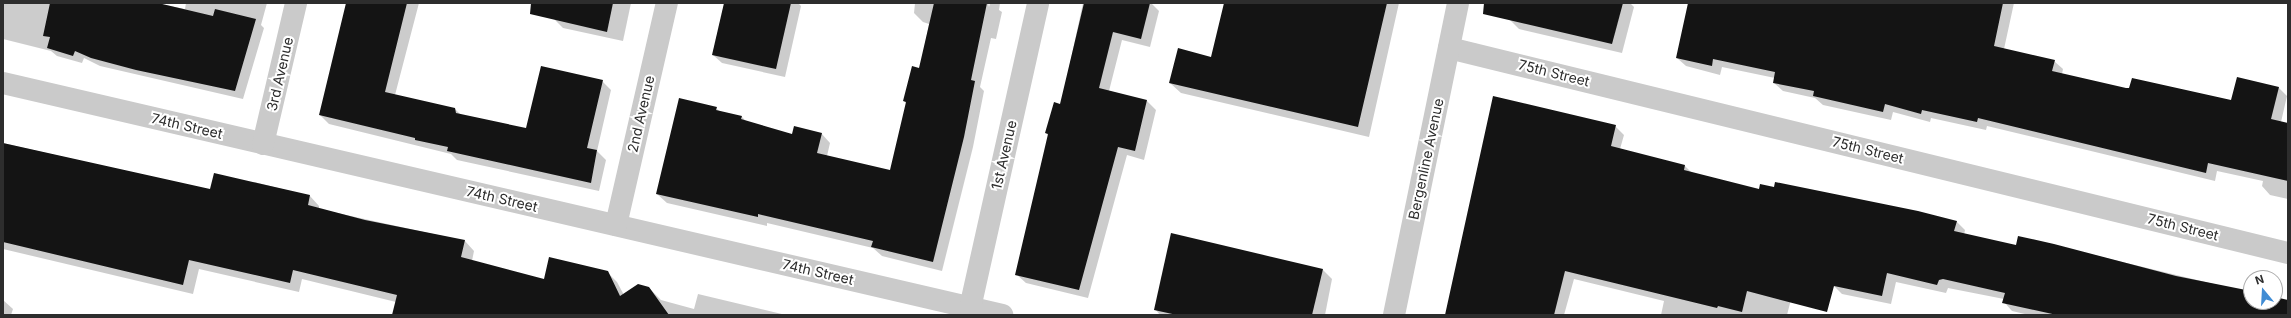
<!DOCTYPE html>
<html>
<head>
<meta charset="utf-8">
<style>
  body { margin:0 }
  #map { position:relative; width:2291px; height:318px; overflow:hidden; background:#fff; font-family:Inter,sans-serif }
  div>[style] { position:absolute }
  .shadow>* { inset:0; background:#0003 }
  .building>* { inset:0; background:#141414 }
  .minor>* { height:22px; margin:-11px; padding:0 11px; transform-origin:11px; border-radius:11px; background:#cacaca }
  .tertiary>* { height:22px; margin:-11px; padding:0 11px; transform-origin:11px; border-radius:11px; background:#cacaca }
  span { translate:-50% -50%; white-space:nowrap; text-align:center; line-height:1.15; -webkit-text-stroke:4px #fff; paint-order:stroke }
  .street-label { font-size:14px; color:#2d2d2d }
  .frame { position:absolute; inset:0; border:4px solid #2d2d2d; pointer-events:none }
  .north { position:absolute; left:2243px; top:270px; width:40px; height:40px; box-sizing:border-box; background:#fff; border:1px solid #ababab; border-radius:50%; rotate:342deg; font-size:11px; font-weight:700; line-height:16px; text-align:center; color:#2d2d2d }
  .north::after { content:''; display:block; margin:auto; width:14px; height:18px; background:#408cd4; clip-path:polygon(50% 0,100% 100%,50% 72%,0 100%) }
</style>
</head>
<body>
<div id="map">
  <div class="shadow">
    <div style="clip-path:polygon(3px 3px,155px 3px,185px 9px,186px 3px,267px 3px,261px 25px,264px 28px,243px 99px,100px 66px,84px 58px,82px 63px,57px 56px,51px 51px,3px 39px)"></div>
    <div style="clip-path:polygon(348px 3px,419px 3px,395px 95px,455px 109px,462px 116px,527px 130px,602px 81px,611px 90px,597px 151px,606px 160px,599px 191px,457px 160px,451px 154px,329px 124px,320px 115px)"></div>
    <div style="clip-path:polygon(558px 3px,631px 3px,623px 41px,563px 28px,554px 19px)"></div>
    <div style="clip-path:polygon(726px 3px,798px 3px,801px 6px,785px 77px,722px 63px,713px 55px)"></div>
    <div style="clip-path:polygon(915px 3px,988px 3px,989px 7px,990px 3px,1000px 3px,999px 10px,1002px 12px,996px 39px,991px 38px,980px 87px,984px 91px,973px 147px,942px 271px,882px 256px,873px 248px,767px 223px,767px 226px,667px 203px,657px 194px,716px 108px,720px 112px,742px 117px,747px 122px,793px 135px,821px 133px,830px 143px,827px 156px,891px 172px,907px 104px,904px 101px,920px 69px,929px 24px,923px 22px,914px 13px)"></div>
    <div style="clip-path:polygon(1083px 3px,1151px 3px,1159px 11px,1150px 47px,1122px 40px,1109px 91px,1147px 101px,1156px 110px,1144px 160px,1127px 155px,1088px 298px,1026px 283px,1016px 274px,1049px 136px,1046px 133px,1061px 105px)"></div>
    <div style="clip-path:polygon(1225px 3px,1399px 3px,1369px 137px,1181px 93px,1170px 83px,1212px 58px)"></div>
    <div style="clip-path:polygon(1513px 3px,1630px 3px,1634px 7px,1622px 53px,1519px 29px,1509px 19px)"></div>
    <div style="clip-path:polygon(1689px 3px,2014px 3px,2004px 49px,2054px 61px,2063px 69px,2062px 74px,2126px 89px,2232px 102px,2278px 87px,2287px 96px,2281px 122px,2288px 124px,2288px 199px,2270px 195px,2262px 186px,2263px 181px,2217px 171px,2215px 181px,1987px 126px,1986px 130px,1931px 118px,1930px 122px,1893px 112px,1891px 120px,1823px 105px,1815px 98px,1783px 91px,1774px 83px,1775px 78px,1722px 67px,1720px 75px,1686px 66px,1677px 58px)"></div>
    <div style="clip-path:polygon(1615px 126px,1624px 135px,1620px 149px,1685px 166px,1692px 173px,1759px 190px,1817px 199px,1787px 315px,1661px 315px,1664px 301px,1574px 279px,1564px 315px,1448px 315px)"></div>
    <div style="clip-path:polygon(3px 143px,211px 191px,254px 182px,310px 196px,319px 206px,319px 209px,465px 241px,474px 251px,472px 261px,544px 280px,607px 272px,617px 282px,624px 295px,649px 288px,661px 300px,694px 309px,698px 294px,786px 315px,393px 315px,396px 302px,302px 279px,299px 292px,199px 269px,193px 294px,3px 249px)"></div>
    <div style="clip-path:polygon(1956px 221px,1965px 230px,1964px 235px,2016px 246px,2019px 237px,2251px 293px,2251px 302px,2275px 302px,2275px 299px,2288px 302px,2288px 315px,2029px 315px,2012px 311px,2004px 302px,2004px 299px,1948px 288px,1946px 293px,1896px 282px,1891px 304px,1842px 294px,1833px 285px)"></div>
    <div style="clip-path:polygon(1172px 234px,1323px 270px,1332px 279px,1325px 315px,1160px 315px,1155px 309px)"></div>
    <div style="clip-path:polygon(3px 300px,13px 309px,11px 315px,3px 315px)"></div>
  </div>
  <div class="building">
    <div style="clip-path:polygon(50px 3px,158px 3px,213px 16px,215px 9px,256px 19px,235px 91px,136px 70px,91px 58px,75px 51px,73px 56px,47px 48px,50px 37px,43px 36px)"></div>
    <div style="clip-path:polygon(346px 3px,407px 3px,385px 92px,455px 108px,456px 113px,526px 128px,541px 66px,603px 80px,587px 148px,597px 150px,591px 183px,447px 151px,448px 147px,415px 140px,415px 138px,319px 115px)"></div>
    <div style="clip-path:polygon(531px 3px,613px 3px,607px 32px,530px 14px)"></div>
    <div style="clip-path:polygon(724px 3px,791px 3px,776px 69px,712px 55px)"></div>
    <div style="clip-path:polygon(934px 3px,987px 3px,971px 80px,975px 81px,964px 137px,933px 262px,871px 247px,873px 241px,758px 214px,758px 217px,656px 194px,679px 98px,717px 107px,716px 110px,742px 116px,741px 119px,792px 134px,794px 126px,822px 133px,817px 153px,890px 170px,906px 102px,903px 101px,912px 66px,919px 68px)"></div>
    <div style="clip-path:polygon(1084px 3px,1150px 3px,1141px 39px,1113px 32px,1099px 88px,1147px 100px,1135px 151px,1118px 147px,1079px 290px,1015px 275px,1048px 134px,1045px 133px,1054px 102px,1060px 104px)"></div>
    <div style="clip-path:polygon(1224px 3px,1387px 3px,1358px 127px,1169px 83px,1178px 48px,1211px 57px)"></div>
    <div style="clip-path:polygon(1484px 3px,1623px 3px,1612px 44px,1483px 14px)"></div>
    <div style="clip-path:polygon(1688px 3px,2003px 3px,1994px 46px,2055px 60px,2052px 71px,2126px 88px,2129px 88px,2132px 78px,2231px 100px,2237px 77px,2279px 87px,2271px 119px,2288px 123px,2288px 181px,2208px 163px,2206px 173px,1978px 118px,1977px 122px,1922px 110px,1921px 114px,1885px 104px,1883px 112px,1813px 96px,1814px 91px,1773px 83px,1775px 72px,1713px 59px,1712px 66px,1676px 58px)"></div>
    <div style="clip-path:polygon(1493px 96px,1616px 125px,1611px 146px,1685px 165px,1684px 170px,1759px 189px,1760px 184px,1774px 187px,1775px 182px,1918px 211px,1957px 221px,1954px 231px,2016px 245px,2018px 236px,2054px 244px,2176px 276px,2251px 291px,2251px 302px,2275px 302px,2275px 297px,2288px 300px,2288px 315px,2057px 315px,2002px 303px,2005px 293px,1943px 279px,1939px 280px,1937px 285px,1887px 273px,1882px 296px,1834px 286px,1827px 312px,1747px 291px,1742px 312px,1718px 306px,1717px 308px,1565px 271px,1554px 315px,1445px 315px)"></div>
    <div style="clip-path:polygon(3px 143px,210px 189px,214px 173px,310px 195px,308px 205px,365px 220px,465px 240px,461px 257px,544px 279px,549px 257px,608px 271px,620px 296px,638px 284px,649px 287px,669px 315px,392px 315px,397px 295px,293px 270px,290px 283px,189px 260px,183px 285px,3px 242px)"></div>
    <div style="clip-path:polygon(1171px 233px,1323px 269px,1312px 315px,1177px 315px,1154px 310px)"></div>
  </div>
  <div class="minor">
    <div style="left:1449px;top:48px;width:864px;rotate:13.73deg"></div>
    <div style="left:3px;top:83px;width:1026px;rotate:13.07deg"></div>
    <div style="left:263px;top:144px;width:145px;rotate:-76.8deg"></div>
    <div style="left:616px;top:225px;width:228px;rotate:-77.1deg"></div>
    <div style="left:970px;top:308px;width:312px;rotate:-77.4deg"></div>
  </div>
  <div class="tertiary">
    <div style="left:1394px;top:315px;width:318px;rotate:-78.4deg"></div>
  </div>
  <div class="street-label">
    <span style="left:1554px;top:73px;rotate:14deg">75th Street</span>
    <span style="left:280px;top:74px;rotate:-77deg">3rd Avenue</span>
    <span style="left:641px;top:114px;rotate:-77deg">2nd Avenue</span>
    <span style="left:187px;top:126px;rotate:13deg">74th Street</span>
    <span style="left:1868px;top:150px;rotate:14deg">75th Street</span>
    <span style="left:1004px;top:155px;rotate:-77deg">1st Avenue</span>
    <span style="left:1426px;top:159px;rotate:-78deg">Bergenline Avenue</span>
    <span style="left:502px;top:199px;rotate:13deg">74th Street</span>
    <span style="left:2183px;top:227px;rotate:14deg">75th Street</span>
    <span style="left:818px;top:272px;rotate:13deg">74th Street</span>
  </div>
  <div class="frame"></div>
  <div class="north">N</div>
</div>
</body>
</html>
